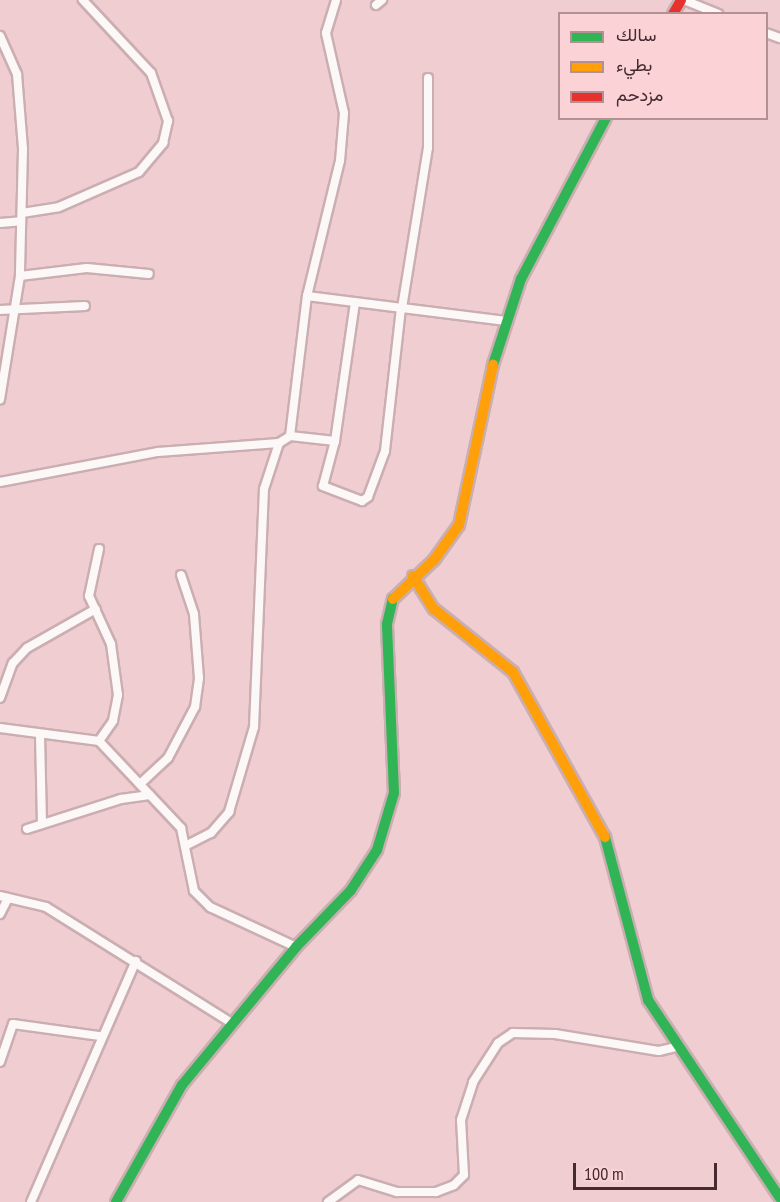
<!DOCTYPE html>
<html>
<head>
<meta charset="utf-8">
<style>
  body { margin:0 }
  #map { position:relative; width:780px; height:1202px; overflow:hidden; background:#f0cdd1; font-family:"PT Sans Narrow",Vazirmatn,sans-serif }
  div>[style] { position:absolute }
  .roads { filter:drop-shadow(2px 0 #caaeb1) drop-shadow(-2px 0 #caaeb1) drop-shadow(0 2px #caaeb1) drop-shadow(0 -2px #caaeb1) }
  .street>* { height:8px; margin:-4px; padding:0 4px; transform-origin:4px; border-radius:4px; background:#fdf8f8 }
  .fast>* { height:10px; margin:-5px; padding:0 5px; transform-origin:5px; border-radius:5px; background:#30b455 }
  .slow>* { height:10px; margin:-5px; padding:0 5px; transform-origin:5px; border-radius:5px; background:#ff9f0a }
  .jam>* { height:10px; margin:-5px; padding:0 5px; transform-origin:5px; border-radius:5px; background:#e5322d }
  span { translate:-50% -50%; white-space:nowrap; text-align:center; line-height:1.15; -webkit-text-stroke:6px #fbd3d7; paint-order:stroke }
  .legend { position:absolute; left:558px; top:12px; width:210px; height:108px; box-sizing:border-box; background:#fbd3d7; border:2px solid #b29094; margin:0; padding:8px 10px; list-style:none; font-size:18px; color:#452b2f }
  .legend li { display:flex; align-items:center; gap:12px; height:30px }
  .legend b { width:30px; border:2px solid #b29094 }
  .scale { position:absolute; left:573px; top:1163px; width:144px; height:27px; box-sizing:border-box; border:3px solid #452b2f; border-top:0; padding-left:8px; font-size:18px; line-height:21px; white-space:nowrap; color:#452b2f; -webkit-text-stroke:4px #fbd3d7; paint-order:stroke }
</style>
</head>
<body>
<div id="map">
  <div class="roads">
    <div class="street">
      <div style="left:684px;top:0;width:37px;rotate:22deg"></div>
      <div style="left:376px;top:5px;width:8px;rotate:-40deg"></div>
      <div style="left:766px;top:33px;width:15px;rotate:20deg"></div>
      <div style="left:0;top:36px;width:42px;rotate:65.9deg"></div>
      <div style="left:17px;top:74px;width:75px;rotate:85.4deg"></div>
      <div style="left:23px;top:149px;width:127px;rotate:91.4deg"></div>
      <div style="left:20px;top:276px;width:125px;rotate:99.2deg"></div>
      <div style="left:22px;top:213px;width:37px;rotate:-9deg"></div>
      <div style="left:59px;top:207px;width:87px;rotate:-23.6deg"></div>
      <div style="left:139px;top:172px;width:38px;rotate:-50deg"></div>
      <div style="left:163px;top:143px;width:23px;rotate:-77deg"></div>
      <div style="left:168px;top:121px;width:51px;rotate:-109.5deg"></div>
      <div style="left:151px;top:73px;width:100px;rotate:-133deg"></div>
      <div style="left:0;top:223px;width:21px;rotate:-5deg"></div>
      <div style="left:20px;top:276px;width:67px;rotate:-6.8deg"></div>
      <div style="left:87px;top:268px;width:62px;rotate:5.5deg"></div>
      <div style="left:307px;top:296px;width:139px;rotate:-76.3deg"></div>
      <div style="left:340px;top:161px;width:48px;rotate:-85.2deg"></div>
      <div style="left:344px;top:113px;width:82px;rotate:-102.7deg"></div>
      <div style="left:326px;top:33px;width:34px;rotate:-73deg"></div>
      <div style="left:401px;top:308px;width:144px;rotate:96.4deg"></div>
      <div style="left:385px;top:451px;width:49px;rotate:110.3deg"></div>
      <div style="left:368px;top:497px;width:7px;rotate:146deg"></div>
      <div style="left:362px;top:501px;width:42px;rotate:-159deg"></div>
      <div style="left:323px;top:486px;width:47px;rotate:-75.1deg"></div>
      <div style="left:335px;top:441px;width:45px;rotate:-173.7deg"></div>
      <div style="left:290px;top:436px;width:141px;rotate:-83.1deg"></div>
      <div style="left:307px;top:296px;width:96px;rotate:7.2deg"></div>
      <div style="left:402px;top:308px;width:105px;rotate:7.1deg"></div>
      <div style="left:402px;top:308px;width:162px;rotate:-80.8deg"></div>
      <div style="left:428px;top:148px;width:70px;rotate:-90deg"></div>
      <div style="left:0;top:310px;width:85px;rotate:-2.7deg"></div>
      <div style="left:335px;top:441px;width:140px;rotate:-81.8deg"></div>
      <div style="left:0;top:482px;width:161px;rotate:-10.8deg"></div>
      <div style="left:158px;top:452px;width:121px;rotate:-4.3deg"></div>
      <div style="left:279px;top:443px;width:13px;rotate:-32deg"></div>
      <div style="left:99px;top:549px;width:48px;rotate:102deg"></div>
      <div style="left:89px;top:596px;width:53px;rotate:65.4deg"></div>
      <div style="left:111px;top:644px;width:51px;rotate:82.2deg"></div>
      <div style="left:118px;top:695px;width:26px;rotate:101deg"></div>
      <div style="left:113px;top:721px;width:24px;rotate:125deg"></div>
      <div style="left:0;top:698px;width:37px;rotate:-70deg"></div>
      <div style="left:13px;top:663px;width:21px;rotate:-47deg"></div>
      <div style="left:27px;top:648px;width:79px;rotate:-29.5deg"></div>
      <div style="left:0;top:728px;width:100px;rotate:7.5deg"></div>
      <div style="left:99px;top:741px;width:120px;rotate:46.7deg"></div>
      <div style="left:181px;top:828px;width:64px;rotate:78.3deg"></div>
      <div style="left:194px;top:891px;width:23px;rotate:45deg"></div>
      <div style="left:210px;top:907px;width:95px;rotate:24.9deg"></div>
      <div style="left:40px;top:735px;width:88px;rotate:88.7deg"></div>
      <div style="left:140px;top:784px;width:38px;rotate:-43deg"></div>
      <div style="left:168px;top:758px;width:58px;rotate:-62.1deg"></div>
      <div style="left:195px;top:707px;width:29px;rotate:-82deg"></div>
      <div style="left:199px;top:678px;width:64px;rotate:-94.5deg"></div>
      <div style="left:194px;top:614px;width:41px;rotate:-108.4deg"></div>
      <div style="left:27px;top:829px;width:99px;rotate:-17.7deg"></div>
      <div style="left:121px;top:799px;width:29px;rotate:-8deg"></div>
      <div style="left:187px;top:845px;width:27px;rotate:-27deg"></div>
      <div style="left:211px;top:833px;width:28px;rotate:-49deg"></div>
      <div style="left:229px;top:812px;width:89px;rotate:-73.6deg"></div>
      <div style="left:254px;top:727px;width:238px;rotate:-87.6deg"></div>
      <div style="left:264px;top:489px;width:48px;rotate:-71.9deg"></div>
      <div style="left:0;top:896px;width:47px;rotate:13.4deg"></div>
      <div style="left:46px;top:907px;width:221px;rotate:32deg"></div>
      <div style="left:0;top:914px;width:18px;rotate:-63deg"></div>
      <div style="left:0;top:1062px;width:40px;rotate:-71.1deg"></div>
      <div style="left:13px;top:1024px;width:88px;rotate:7.9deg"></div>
      <div style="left:31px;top:1202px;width:263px;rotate:-66.5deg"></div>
      <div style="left:328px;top:1202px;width:37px;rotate:-36deg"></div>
      <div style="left:358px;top:1180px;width:41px;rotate:17.1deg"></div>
      <div style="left:397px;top:1192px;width:39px"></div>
      <div style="left:436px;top:1192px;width:19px;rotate:-21deg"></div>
      <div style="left:454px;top:1185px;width:14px;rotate:-45deg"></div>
      <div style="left:464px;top:1175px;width:55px;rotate:-93.1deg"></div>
      <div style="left:461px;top:1120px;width:40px;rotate:-72deg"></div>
      <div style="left:473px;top:1082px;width:46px;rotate:-57.3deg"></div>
      <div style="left:498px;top:1043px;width:18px;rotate:-34deg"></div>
      <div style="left:513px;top:1033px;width:42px;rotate:1.4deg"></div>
      <div style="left:555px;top:1034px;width:105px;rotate:9.3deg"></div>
      <div style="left:659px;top:1051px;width:18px;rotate:-13deg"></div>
    </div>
    <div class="fast">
      <div style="left:493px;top:365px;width:90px;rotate:-72deg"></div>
      <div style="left:521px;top:279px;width:182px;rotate:-62.2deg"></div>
      <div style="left:605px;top:837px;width:169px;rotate:75.2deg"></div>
      <div style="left:648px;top:1000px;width:238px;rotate:56.3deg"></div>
      <div style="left:116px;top:1202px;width:134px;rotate:-60.6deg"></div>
      <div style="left:182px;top:1085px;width:179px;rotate:-50.4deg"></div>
      <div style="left:296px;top:947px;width:79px;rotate:-46deg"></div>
      <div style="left:351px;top:890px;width:48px;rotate:-57deg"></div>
      <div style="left:377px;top:850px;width:59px;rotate:-73.4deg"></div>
      <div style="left:394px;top:793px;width:169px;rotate:-92.4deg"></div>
      <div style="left:387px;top:624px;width:26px;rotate:-77deg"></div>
    </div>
    <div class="slow">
      <div style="left:413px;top:576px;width:39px;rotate:58deg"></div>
      <div style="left:434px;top:609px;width:101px;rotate:38.6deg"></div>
      <div style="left:513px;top:672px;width:189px;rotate:60.9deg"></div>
      <div style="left:393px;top:599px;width:57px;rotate:-43.6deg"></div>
      <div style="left:434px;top:560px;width:43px;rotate:-54.5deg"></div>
      <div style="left:459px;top:525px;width:164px;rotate:-78deg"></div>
    </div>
    <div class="jam">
      <div style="left:673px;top:14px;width:16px;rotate:-60deg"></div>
    </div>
  </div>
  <ul class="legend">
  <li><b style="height:8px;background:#30b455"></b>سالك</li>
  <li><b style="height:8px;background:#ff9f0a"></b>بطيء</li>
  <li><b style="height:8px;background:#e5322d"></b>مزدحم</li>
  </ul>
  <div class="scale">100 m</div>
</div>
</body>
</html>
